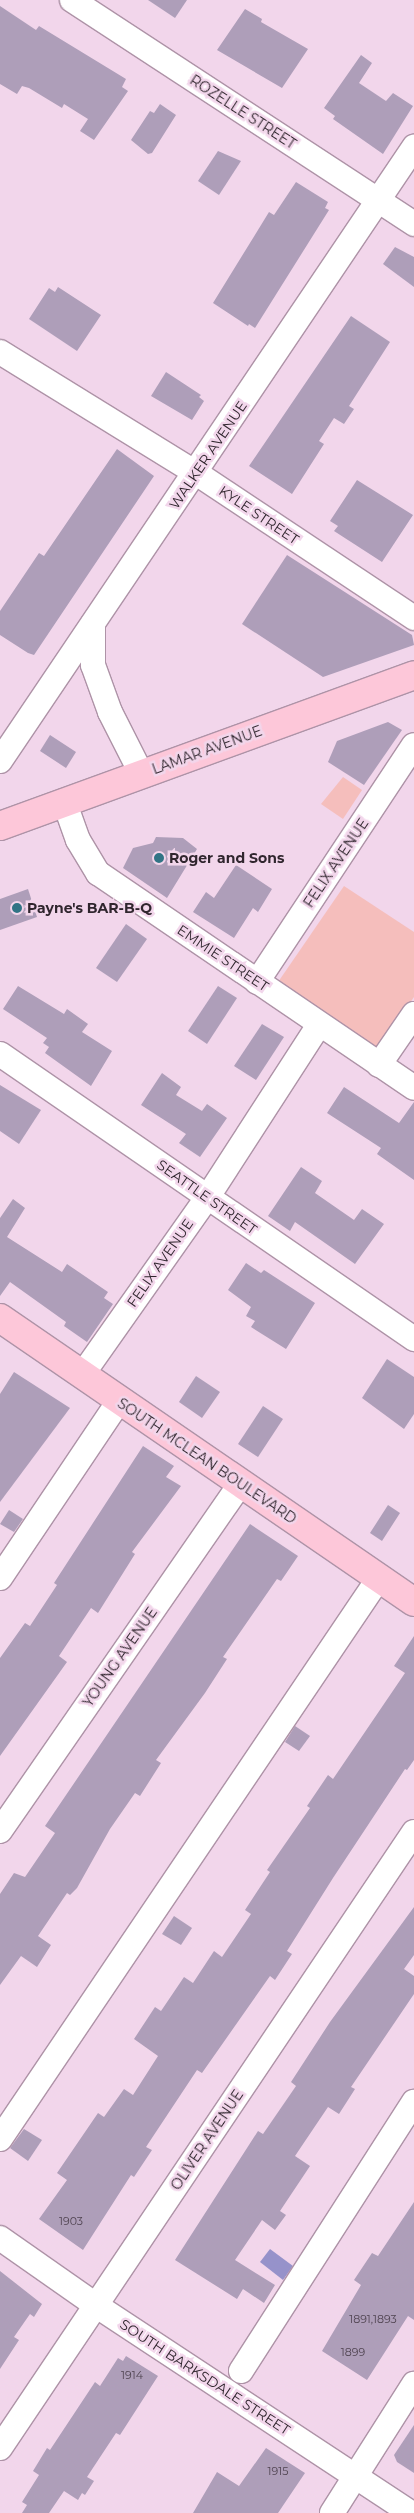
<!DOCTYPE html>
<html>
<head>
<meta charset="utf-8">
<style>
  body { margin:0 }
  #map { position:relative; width:414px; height:2513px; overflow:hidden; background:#f2d6eb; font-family:Montserrat,sans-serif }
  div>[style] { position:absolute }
  .green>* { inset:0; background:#f5bebc }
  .water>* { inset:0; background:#9692ca }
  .building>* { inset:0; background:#ae9eb9 }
  .roads { filter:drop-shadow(1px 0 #ae93a7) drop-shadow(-1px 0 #ae93a7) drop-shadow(0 1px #ae93a7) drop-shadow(0 -1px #ae93a7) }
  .minor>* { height:24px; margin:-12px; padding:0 12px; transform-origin:12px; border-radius:12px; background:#fff }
  .major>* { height:28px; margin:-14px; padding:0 14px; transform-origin:14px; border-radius:14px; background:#fdc7d9 }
  .dots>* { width:14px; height:14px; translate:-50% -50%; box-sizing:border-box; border:2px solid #f2d6eb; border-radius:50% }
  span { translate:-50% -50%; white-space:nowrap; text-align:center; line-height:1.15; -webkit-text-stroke:5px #f2d6eb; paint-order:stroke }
  .number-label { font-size:11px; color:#504451 }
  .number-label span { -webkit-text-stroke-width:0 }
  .street-label { font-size:14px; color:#30262e }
  .poi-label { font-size:14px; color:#30262e; font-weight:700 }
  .left { translate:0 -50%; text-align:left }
</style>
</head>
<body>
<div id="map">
  <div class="green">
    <div style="clip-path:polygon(343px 777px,362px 790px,343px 819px,321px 804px)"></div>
    <div style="clip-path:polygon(344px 886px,414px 932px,414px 997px,377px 1052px,276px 985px)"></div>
  </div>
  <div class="water">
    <div style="clip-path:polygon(270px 2249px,293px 2266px,283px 2280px,260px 2262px)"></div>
  </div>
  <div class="building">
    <div style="clip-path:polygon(148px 0,187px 0,175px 18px)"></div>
    <div style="clip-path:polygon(0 6px,36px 30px,39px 26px,126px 79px,122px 87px,128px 91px,94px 140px,80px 131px,88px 119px,64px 104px,62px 108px,29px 88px,22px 86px,17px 94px,0 84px)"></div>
    <div style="clip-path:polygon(245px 9px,262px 19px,261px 22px,308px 49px,282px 88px,217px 50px)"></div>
    <div style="clip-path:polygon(361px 55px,372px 63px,359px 83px,386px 101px,393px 93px,413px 106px,383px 154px,333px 119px,335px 116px,324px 108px)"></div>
    <div style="clip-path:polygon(160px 104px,176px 115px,152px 153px,148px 154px,131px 140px,150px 111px,154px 113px)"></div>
    <div style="clip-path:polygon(218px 151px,241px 161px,219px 195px,198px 181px)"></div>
    <div style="clip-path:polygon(296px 182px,328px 202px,325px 208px,329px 210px,255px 328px,249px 324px,248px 326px,213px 303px,269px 212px,274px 215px)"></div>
    <div style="clip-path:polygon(395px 247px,414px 257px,414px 287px,383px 264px)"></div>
    <div style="clip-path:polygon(58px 287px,101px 315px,77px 351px,29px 319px,49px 288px,55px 292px)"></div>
    <div style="clip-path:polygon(351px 316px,390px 342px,349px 406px,354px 409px,344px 424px,334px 418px,319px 441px,324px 444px,292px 494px,249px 466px)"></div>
    <div style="clip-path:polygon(166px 372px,201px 395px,199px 397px,204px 401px,192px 420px,151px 396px)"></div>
    <div style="clip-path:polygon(117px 449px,154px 476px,34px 655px,28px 653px,0 635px,0 611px,39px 553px,44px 556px)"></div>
    <div style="clip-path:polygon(357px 480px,413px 515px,382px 562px,334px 531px,338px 526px,330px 521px)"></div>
    <div style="clip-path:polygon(287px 555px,412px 635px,414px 645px,323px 677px,242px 624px)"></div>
    <div style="clip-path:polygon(388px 722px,402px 730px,364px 785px,328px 762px,337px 741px)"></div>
    <div style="clip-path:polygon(50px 735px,76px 752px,66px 768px,40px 751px)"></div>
    <div style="clip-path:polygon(156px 837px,183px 838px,197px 849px,167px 898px,123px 868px,133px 848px,153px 843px)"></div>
    <div style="clip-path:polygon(236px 865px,272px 889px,258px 912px,253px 908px,234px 938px,193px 912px,206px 892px,214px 898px)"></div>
    <div style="clip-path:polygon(28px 889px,37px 917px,0 930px,0 899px)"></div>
    <div style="clip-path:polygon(126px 924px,147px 939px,117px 982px,96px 968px)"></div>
    <div style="clip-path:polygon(18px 986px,64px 1014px,67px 1009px,88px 1024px,82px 1032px,112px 1051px,91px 1086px,45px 1053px,49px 1047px,43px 1043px,47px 1038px,3px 1009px)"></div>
    <div style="clip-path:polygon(218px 986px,237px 998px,207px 1044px,188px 1031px)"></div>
    <div style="clip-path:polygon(262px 1024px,284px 1037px,256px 1080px,234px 1066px)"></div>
    <div style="clip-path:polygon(162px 1073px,181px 1087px,176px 1095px,202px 1111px,207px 1104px,227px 1118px,200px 1157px,179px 1143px,186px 1134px,141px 1105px)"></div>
    <div style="clip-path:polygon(0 1085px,41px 1110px,19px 1144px,0 1131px)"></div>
    <div style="clip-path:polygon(344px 1087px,399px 1123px,414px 1102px,414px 1180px,377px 1154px,381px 1148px,327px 1113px)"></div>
    <div style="clip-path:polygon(301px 1167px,322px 1181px,315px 1193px,354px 1220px,362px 1209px,384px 1224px,355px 1264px,295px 1222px,290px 1231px,268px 1216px)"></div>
    <div style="clip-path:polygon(13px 1199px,25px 1208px,7px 1237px,62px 1272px,67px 1264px,108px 1292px,104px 1298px,113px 1304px,87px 1342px,64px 1326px,66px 1322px,10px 1282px,0 1296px,0 1218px)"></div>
    <div style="clip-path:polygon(246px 1263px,261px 1273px,264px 1270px,315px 1303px,286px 1349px,251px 1327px,255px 1321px,246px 1316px,251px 1307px,228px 1290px)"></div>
    <div style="clip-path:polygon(387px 1359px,414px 1377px,414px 1414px,404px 1429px,362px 1398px)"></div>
    <div style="clip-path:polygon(14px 1372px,70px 1408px,0 1502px,0 1394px)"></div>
    <div style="clip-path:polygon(196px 1376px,220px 1392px,202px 1418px,179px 1402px)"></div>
    <div style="clip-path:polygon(263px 1406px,283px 1419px,258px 1457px,238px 1444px)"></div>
    <div style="clip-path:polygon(143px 1446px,174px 1466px,166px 1477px,181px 1486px,132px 1552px,135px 1554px,98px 1613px,91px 1608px,59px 1656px,67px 1662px,0 1756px,0 1658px,25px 1623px,30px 1626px,57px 1585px,54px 1583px)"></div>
    <div style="clip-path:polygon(388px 1505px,400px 1513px,382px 1541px,370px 1533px)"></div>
    <div style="clip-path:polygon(9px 1510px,23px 1519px,14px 1532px,0 1524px)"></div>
    <div style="clip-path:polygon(250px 1524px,298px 1556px,281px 1581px,277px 1579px,223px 1657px,227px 1659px,205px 1693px,156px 1760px,161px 1763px,140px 1796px,135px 1793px,110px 1829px,77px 1888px,70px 1895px,67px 1893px,38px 1936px,51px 1945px,37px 1967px,21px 1956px,0 1985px,0 1894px,14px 1873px,25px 1877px,55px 1833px,45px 1826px)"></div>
    <div style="clip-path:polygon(414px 1636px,414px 1760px,407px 1770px,405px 1769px,333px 1878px,287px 1951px,292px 1954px,275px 1980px,270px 1976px,202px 2073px,197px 2070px,146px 2147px,152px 2150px,134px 2177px,131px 2175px,83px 2250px,39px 2219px,67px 2180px,57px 2173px,98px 2113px,104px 2117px,124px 2089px,133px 2095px,158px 2056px,134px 2039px,155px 2007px,161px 2011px,184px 1977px,193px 1983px,214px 1951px,222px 1957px,251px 1914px,245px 1910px,270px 1872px,267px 1870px,310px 1808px,307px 1806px,328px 1775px,333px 1779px,405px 1673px,394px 1666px)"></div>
    <div style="clip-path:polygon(295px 1726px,310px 1736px,299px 1751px,285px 1742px)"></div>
    <div style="clip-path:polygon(414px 1907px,414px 1955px,404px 1969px,414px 1976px,414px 1994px,351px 2087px,355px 2089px,339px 2114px,328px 2107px,295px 2156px,310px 2166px,280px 2211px,286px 2215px,275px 2230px,262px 2220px,235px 2260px,275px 2285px,264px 2303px,243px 2289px,237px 2299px,175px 2260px,258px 2131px,263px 2134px,296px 2086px,291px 2082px,330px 2022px)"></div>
    <div style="clip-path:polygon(174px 1916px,192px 1928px,181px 1945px,162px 1934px)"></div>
    <div style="clip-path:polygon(24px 2129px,42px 2140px,28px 2161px,10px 2148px)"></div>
    <div style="clip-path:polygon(414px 2202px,414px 2320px,408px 2316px,367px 2380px,322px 2351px,361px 2285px,354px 2280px,372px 2253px,378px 2256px)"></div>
    <div style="clip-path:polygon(0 2271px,42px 2304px,34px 2317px,30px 2314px,14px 2337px,19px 2340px,0 2369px)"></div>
    <div style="clip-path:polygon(126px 2356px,158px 2376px,120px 2435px,116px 2433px,87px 2477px,94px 2481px,85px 2495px,82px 2493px,78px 2500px,64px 2491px,49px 2513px,22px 2513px,27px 2505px,22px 2502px,39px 2475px,33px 2471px,47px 2448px,50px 2450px,95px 2382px,100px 2386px,118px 2358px,123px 2361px)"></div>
    <div style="clip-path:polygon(414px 2425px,414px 2473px,397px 2462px,394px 2455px)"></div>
    <div style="clip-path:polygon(266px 2448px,305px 2473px,278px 2513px,193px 2513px,217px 2472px,239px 2486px)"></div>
  </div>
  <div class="roads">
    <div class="minor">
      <div style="left:72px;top:0;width:409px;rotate:33.2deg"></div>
      <div style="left:0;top:352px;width:230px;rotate:31.7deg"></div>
      <div style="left:196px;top:473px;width:262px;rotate:33.6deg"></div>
      <div style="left:93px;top:624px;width:41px;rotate:90deg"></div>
      <div style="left:93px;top:665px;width:50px;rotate:70.1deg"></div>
      <div style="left:110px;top:712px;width:68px;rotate:63.1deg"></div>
      <div style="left:0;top:761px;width:741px;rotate:-56.01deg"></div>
      <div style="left:64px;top:801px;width:41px;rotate:70.3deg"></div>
      <div style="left:78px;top:840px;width:39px;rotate:59deg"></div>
      <div style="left:98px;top:873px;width:382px;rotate:34.2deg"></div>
      <div style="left:257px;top:982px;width:284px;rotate:-56.5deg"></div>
      <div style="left:0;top:1054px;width:503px;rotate:34.54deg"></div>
      <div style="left:379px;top:1065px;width:62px;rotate:-55.5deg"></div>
      <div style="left:82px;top:1375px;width:217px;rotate:-54.8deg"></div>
      <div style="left:207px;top:1198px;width:206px;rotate:-57.1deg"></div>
      <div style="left:0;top:1578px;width:213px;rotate:-56.1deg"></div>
      <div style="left:0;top:1831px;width:422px;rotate:-55.3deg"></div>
      <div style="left:0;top:2139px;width:677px;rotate:-55.96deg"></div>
      <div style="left:0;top:2238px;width:118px;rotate:35deg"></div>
      <div style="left:97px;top:2306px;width:376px;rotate:33.4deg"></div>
      <div style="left:241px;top:2371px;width:320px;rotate:-57.3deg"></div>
      <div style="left:0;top:2448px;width:742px;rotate:-56.1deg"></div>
      <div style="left:332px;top:2513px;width:153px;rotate:-57.6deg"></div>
    </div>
    <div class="major">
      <div style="left:0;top:826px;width:441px;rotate:-20deg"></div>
      <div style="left:0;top:1318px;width:502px;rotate:34.45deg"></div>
    </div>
  </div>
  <div class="dots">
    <div style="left:159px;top:858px;background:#317485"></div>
    <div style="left:17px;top:908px;background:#317485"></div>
  </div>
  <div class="number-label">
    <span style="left:71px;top:2221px">1903</span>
    <span style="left:373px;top:2319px">1891,1893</span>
    <span style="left:353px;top:2352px">1899</span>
    <span style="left:132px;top:2375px">1914</span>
    <span style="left:278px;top:2471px">1915</span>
  </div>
  <div class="street-label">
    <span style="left:243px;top:112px;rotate:33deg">ROZELLE STREET</span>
    <span style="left:208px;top:455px;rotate:-56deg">WALKER AVENUE</span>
    <span style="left:259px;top:515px;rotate:34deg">KYLE STREET</span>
    <span style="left:207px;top:750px;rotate:-20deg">LAMAR AVENUE</span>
    <span style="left:336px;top:863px;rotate:-56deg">FELIX AVENUE</span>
    <span style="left:223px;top:958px;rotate:34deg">EMMIE STREET</span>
    <span style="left:207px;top:1197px;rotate:35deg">SEATTLE STREET</span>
    <span style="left:160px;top:1263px;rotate:-55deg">FELIX AVENUE</span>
    <span style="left:207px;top:1461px;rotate:34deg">SOUTH MCLEAN BOULEVARD</span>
    <span style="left:120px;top:1657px;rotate:-55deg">YOUNG AVENUE</span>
    <span style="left:207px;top:2140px;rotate:-56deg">OLIVER AVENUE</span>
    <span style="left:205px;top:2377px;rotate:33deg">SOUTH BARKSDALE STREET</span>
  </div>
  <div class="poi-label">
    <span class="left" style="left:169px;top:858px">Roger and Sons</span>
    <span class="left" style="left:27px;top:908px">Payne's BAR-B-Q</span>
  </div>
</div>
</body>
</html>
